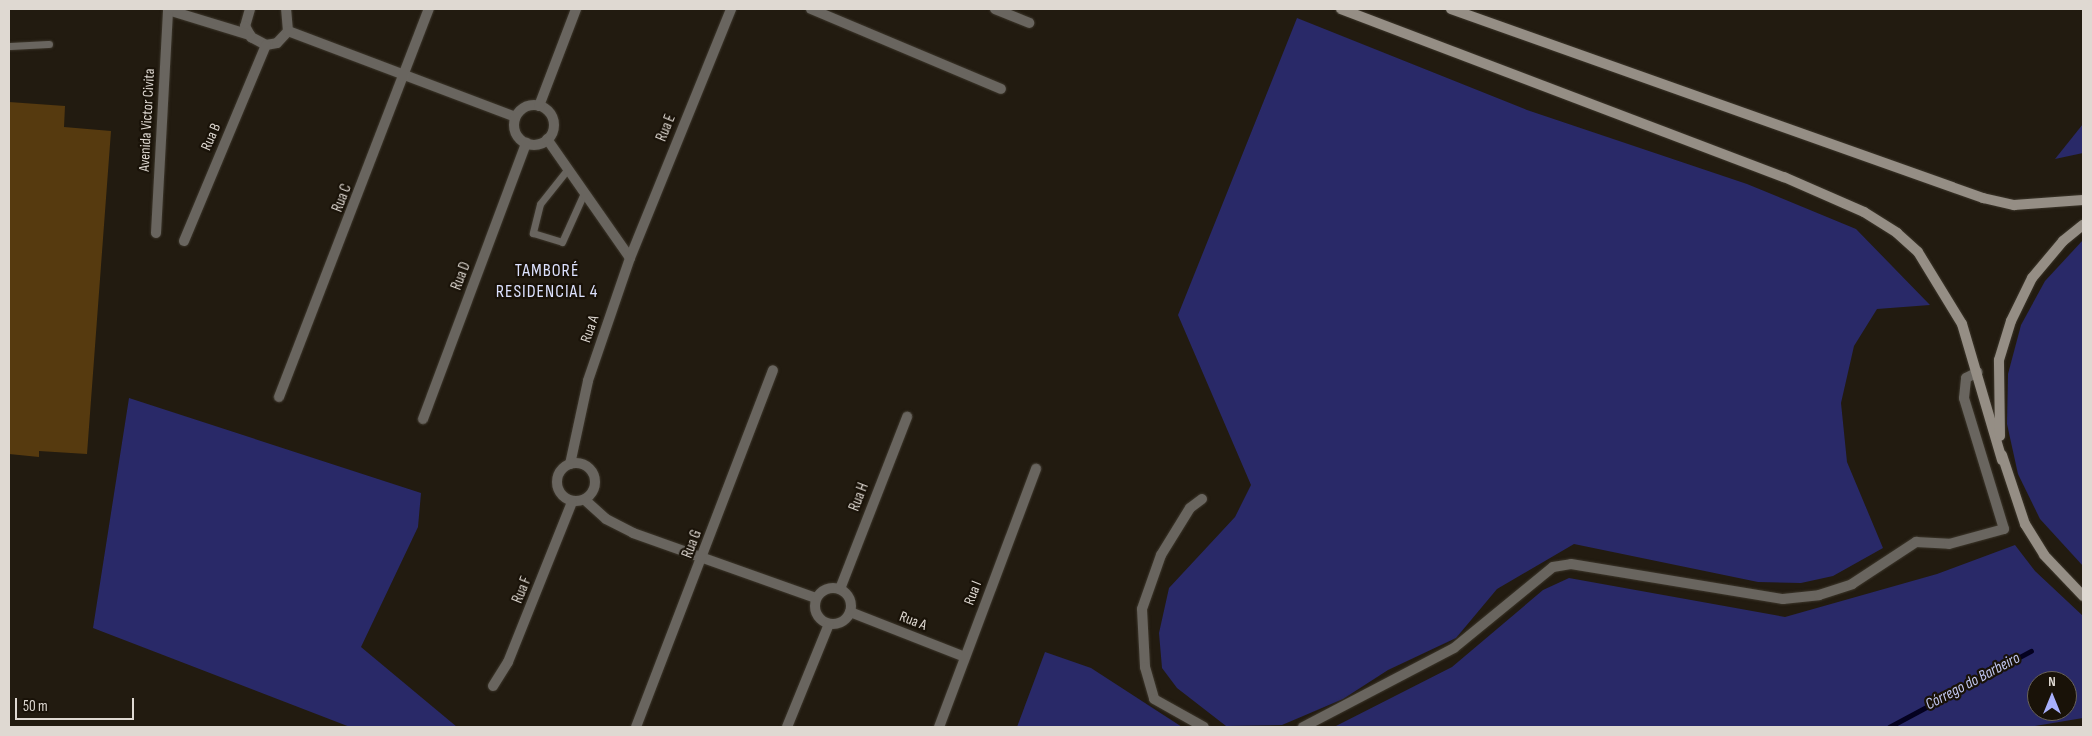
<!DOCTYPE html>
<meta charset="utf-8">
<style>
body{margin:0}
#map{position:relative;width:2092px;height:736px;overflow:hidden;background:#221b10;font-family:"Sofia Sans Condensed",sans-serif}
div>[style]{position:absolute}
.green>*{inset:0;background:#292968}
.stream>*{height:5px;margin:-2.5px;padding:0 2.5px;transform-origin:2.5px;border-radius:2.5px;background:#04011f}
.building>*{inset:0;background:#563a0f}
.roads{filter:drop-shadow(0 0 1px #3c362b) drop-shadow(0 0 1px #3c362b)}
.service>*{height:7px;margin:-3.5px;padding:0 3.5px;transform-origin:3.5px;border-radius:3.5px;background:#69655f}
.minor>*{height:10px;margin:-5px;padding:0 5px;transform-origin:5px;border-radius:5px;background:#69655f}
.minor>.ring{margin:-5px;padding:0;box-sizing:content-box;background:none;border:10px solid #69655f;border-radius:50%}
.secondary>*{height:10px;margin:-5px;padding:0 5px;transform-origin:5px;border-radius:5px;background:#958e85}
span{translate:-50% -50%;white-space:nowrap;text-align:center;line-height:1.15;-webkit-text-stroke:4.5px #191208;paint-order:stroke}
.street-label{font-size:15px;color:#dfd9d2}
.water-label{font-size:16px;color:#c0c6ef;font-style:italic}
.quarter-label{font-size:18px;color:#dde2ff;letter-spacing:1px}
.frame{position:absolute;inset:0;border:10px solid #dfd9d2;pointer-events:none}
.north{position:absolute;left:2027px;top:671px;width:50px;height:50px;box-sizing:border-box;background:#191208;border:1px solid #686259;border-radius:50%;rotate:0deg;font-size:14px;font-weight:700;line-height:20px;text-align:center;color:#dfd9d2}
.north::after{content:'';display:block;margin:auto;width:18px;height:22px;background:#a8b0fc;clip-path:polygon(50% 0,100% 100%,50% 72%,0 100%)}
.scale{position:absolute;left:15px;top:698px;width:119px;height:22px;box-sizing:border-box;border:2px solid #dfd9d2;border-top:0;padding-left:6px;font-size:15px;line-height:18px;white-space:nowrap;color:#dfd9d2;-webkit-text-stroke:4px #191208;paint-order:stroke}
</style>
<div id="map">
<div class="green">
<i style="clip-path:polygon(1297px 18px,1527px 110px,1747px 184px,1856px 229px,1930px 305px,1877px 309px,1854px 346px,1841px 403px,1847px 462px,1883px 548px,1833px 576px,1801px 583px,1758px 582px,1574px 544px,1497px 589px,1456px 638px,1388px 670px,1343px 699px,1282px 725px,1226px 726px,1177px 688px,1162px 668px,1159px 633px,1169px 588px,1235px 517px,1251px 485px,1178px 315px)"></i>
<i style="clip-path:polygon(2083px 124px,2083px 153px,2055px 159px)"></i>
<i style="clip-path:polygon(2083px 240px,2083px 566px,2040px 519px,2018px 474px,2007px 424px,2008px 374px,2021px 325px,2045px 281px)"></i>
<i style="clip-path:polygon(129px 398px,421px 493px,418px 527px,361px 647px,457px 727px,350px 727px,93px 628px)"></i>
<i style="clip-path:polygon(evenodd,2015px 545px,2035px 571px,2083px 616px,2083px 718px,2029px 727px,1334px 727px,1452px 667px,1543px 590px,1569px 578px,1785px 617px,1937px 574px,2015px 545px,2037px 681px,2067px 681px,2067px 711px,2037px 711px,2037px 681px)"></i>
<i style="clip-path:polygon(1045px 652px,1091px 668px,1182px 727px,1017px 727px)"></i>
</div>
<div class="stream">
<i style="left:1889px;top:727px;width:161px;rotate:-28.2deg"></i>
</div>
<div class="building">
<i style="clip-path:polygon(9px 102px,65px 106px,64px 127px,111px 131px,87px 454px,39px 451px,39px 457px,9px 454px)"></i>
</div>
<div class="roads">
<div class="service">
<i style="left:9px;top:46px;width:40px;rotate:-2.9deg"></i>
<i style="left:567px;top:170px;width:43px;rotate:128.5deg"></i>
<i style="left:540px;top:204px;width:30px;rotate:104deg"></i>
<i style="left:533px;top:233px;width:30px;rotate:17deg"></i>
<i style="left:562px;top:242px;width:54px;rotate:-65.8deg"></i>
</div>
<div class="minor">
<i style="left:250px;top:9px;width:18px;rotate:106deg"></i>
<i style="left:245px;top:26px;width:13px;rotate:61deg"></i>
<i style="left:251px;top:37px;width:17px;rotate:28deg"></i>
<i style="left:266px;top:45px;width:11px;rotate:-10deg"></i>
<i style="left:277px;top:43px;width:16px;rotate:-47deg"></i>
<i style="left:288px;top:31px;width:22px;rotate:-95deg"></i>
<i style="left:811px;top:9px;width:206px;rotate:22.8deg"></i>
<i style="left:995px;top:9px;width:37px;rotate:22deg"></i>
<i style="left:168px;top:10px;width:86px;rotate:17deg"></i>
<i style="left:288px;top:31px;width:243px;rotate:20.7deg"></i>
<i class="ring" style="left:514px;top:105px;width:30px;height:30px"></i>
<i style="left:539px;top:106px;width:104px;rotate:-69.1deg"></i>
<i style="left:547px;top:139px;width:145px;rotate:55.1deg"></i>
<i style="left:630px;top:258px;width:130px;rotate:108.9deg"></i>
<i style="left:588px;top:381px;width:85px;rotate:102.2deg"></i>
<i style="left:156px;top:233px;width:224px;rotate:-86.9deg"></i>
<i style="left:184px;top:241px;width:212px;rotate:-67.3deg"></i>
<i style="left:630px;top:258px;width:269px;rotate:-67.9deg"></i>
<i style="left:279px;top:397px;width:416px;rotate:-68.9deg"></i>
<i style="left:423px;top:419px;width:295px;rotate:-69.5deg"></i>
<i class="ring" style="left:557px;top:463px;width:28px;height:28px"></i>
<i style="left:1202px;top:499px;width:15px;rotate:143deg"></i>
<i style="left:1190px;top:508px;width:55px;rotate:121.7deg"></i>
<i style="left:1161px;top:555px;width:57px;rotate:109.4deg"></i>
<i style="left:1142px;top:609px;width:58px;rotate:87deg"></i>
<i style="left:1145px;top:667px;width:33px;rotate:74deg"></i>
<i style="left:1154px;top:699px;width:57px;rotate:29.2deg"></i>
<i style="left:585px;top:500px;width:28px;rotate:42deg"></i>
<i style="left:606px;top:519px;width:30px;rotate:27deg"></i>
<i style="left:633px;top:533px;width:194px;rotate:19.6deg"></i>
<i class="ring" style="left:815px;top:588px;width:26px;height:26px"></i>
<i style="left:840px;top:589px;width:185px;rotate:-68.7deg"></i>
<i style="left:850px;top:612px;width:123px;rotate:21.4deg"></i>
<i style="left:493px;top:686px;width:28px;rotate:-58deg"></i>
<i style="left:508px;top:662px;width:172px;rotate:-68.2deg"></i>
<i style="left:636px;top:727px;width:382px;rotate:-69deg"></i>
<i style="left:787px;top:727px;width:111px;rotate:-67.8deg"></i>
<i style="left:939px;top:727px;width:276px;rotate:-69.4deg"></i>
<i style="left:1303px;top:727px;width:170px;rotate:-27.6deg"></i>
<i style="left:1454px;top:648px;width:128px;rotate:-39.3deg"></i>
<i style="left:1553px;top:567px;width:18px;rotate:-9deg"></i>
<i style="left:1571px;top:564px;width:215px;rotate:9.4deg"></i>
<i style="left:1783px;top:599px;width:36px;rotate:-6deg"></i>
<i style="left:1819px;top:595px;width:35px;rotate:-18deg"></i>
<i style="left:1852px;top:584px;width:77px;rotate:-33.3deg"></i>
<i style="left:1916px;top:542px;width:33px;rotate:3deg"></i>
<i style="left:1949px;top:544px;width:57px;rotate:-15.3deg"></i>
<i style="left:2004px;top:529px;width:137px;rotate:-107deg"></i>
<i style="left:1964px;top:398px;width:20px;rotate:-84deg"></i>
<i style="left:1966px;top:378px;width:13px;rotate:-27deg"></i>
</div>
<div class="secondary">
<i style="left:1341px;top:9px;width:474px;rotate:20.8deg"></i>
<i style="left:1784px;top:177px;width:87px;rotate:23.6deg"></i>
<i style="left:1864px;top:212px;width:39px;rotate:32deg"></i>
<i style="left:1897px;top:233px;width:28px;rotate:42deg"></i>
<i style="left:1918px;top:252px;width:84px;rotate:58.6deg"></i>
<i style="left:1962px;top:324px;width:142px;rotate:73.6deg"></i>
<i style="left:1451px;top:9px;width:565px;rotate:19.56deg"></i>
<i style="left:1983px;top:198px;width:32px;rotate:13deg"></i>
<i style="left:2014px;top:205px;width:69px;rotate:-4.1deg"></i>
<i style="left:2000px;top:436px;width:76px;rotate:-90.8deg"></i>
<i style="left:1999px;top:360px;width:41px;rotate:-72.9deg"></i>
<i style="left:2011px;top:321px;width:48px;rotate:-64deg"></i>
<i style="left:2032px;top:278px;width:48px;rotate:-50deg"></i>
<i style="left:2063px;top:241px;width:26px;rotate:-39deg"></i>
<i style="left:2002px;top:455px;width:73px;rotate:71.6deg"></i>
<i style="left:2025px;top:524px;width:36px;rotate:58deg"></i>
<i style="left:2044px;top:555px;width:57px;rotate:46.4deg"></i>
</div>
</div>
<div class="street-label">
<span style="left:147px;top:120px;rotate:-87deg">Avenida Victor Civita</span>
<span style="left:666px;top:128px;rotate:-68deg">Rua E</span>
<span style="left:211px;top:137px;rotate:-67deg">Rua B</span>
<span style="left:342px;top:198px;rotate:-69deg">Rua C</span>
<span style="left:461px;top:276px;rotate:-69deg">Rua D</span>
<span style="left:590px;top:329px;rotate:-71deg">Rua A</span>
<span style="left:859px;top:497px;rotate:-69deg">Rua H</span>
<span style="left:692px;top:544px;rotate:-69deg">Rua G</span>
<span style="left:522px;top:590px;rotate:-68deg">Rua F</span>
<span style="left:973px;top:593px;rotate:-69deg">Rua I</span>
<span style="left:913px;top:621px;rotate:21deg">Rua A</span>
</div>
<div class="water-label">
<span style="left:1973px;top:682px;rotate:-28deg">Córrego do Barbeiro</span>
</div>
<div class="quarter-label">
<span style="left:547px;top:282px">TAMBORÉ<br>RESIDENCIAL 4</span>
</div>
<div class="frame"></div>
<div class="north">N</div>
<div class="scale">50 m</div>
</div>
